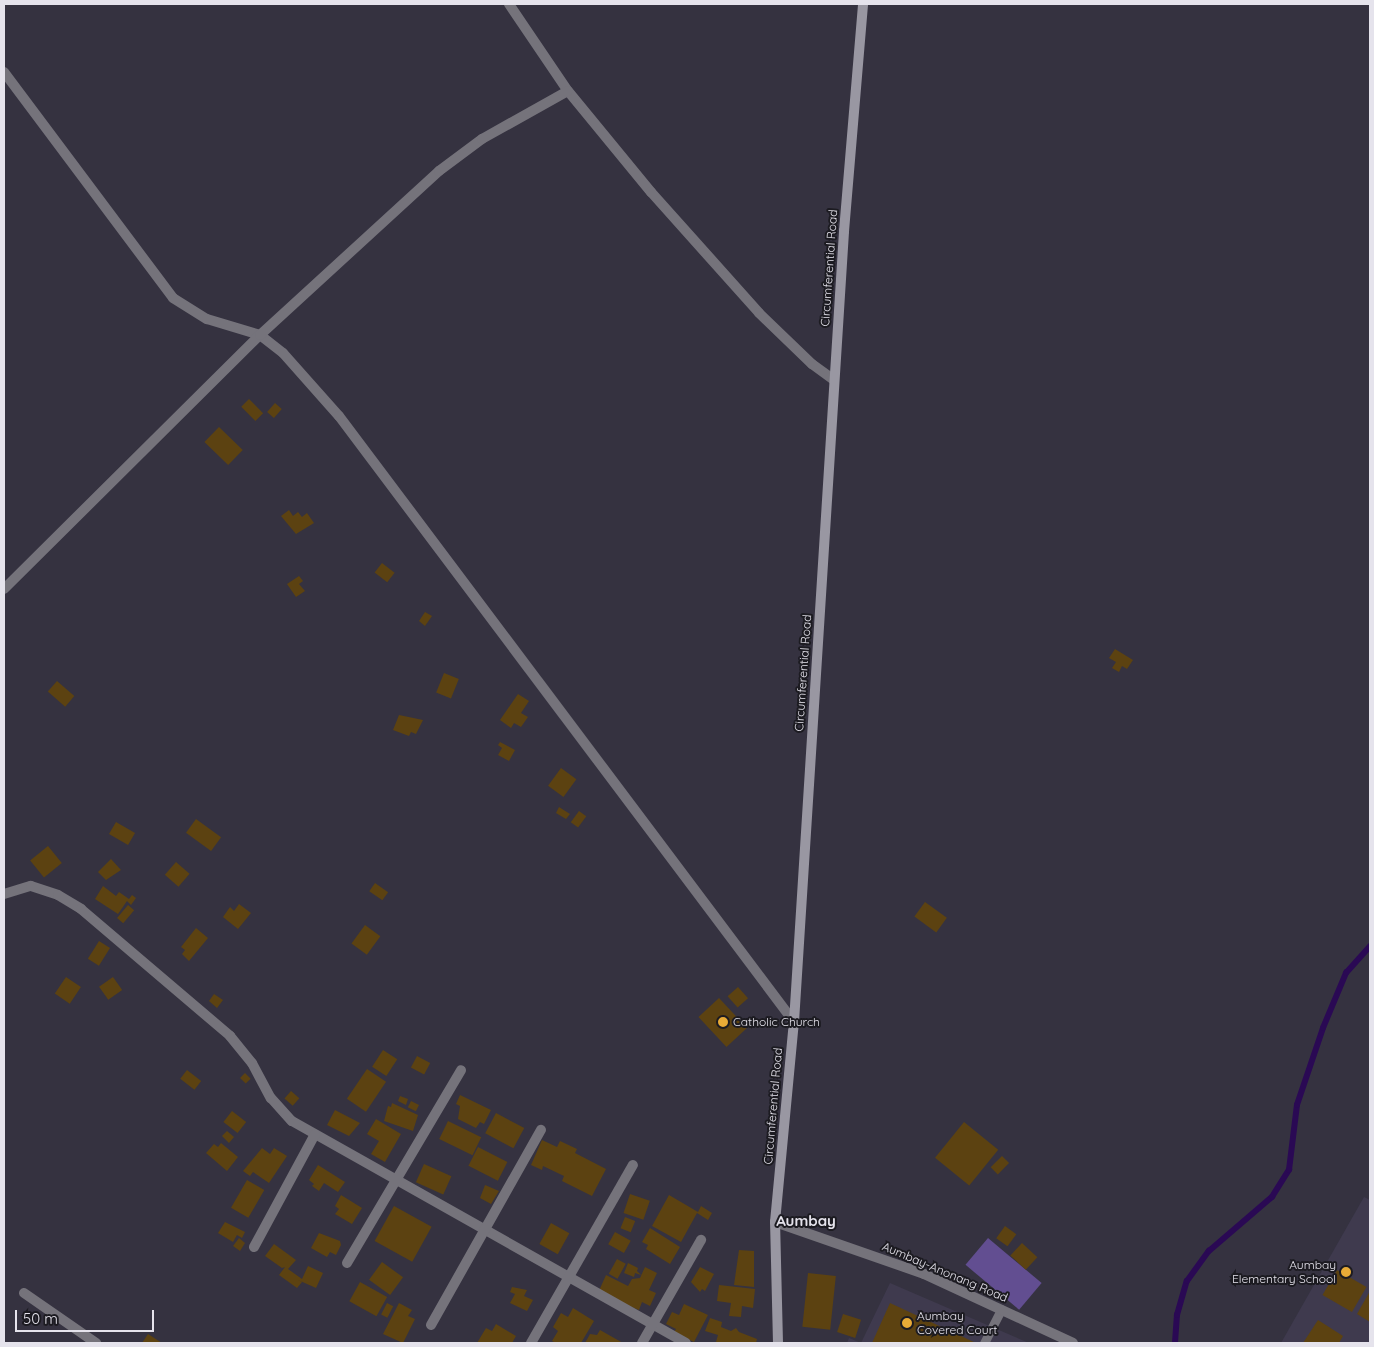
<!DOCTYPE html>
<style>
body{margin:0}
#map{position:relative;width:1374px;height:1347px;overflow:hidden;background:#353240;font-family:Quicksand,sans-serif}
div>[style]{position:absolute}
.built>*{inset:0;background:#3f3a4e}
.green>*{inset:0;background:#624e91;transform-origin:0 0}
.stream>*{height:5.5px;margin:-2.75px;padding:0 2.75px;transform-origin:2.75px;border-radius:2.75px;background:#2a0954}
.building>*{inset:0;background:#5c4211;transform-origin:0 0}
.service>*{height:9px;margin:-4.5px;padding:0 4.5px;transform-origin:4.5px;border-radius:4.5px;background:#75737b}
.minor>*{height:10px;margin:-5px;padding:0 5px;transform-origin:5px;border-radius:5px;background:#75737b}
.tertiary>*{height:10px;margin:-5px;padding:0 5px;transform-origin:5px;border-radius:5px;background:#75737b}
.secondary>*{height:10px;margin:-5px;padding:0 5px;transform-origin:5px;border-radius:5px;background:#9997a2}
.dots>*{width:14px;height:14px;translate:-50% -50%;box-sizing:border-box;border:2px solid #1c1b21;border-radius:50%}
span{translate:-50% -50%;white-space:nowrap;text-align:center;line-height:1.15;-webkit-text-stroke:4px #1c1b21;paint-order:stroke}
.street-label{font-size:12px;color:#e5e3ec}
.poi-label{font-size:12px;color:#e5e3ec}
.left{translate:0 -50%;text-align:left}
.right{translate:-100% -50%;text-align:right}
.quarter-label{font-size:15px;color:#e5e3ec;font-weight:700}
.frame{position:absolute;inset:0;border:5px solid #e5e3ec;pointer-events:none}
.scale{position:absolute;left:15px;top:1310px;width:139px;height:22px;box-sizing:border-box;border:2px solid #e5e3ec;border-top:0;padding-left:6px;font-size:15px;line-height:18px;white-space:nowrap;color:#e5e3ec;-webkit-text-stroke:4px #1c1b21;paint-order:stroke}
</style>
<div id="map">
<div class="built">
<i style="clip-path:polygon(1364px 1197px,1370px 1200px,1370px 1343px,1281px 1343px)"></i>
<i style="clip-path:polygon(890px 1283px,1029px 1343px,847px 1343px,849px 1338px,861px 1343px)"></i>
</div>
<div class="green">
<i style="left:988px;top:1238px;width:70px;height:35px;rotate:40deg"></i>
</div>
<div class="stream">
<i style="left:1175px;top:1343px;width:28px;rotate:-86deg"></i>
<i style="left:1177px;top:1315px;width:35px;rotate:-74deg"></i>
<i style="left:1187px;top:1281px;width:37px;rotate:-54deg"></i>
<i style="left:1209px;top:1251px;width:83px;rotate:-40.6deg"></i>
<i style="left:1272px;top:1197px;width:32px;rotate:-58deg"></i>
<i style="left:1289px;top:1170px;width:65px;rotate:-83deg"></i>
<i style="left:1297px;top:1105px;width:81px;rotate:-71.3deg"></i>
<i style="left:1323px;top:1028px;width:60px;rotate:-67.3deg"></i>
<i style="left:1346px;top:973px;width:36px;rotate:-48deg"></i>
</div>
<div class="building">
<i style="left:249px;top:399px;width:20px;height:11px;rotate:45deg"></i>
<i style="left:275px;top:403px;width:9px;height:12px;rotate:41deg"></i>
<i style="left:219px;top:427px;width:33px;height:21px;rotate:44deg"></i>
<i style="clip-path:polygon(289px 510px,293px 516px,298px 512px,302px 517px,307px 513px,314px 523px,296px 534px,281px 516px)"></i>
<i style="left:382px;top:563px;width:16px;height:12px;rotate:38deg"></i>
<i style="clip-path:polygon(299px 576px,303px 581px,299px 584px,305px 591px,296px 597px,287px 584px)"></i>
<i style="clip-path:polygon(425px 612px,432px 616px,425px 626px,419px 621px)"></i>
<i style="clip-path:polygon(1115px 649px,1133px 660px,1127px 669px,1122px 666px,1119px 672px,1112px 668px,1116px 662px,1109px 658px)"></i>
<i style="left:444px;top:673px;width:16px;height:21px;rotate:22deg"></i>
<i style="left:57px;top:681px;width:23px;height:14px;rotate:41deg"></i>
<i style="clip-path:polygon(518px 694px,529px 701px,521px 713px,528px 717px,521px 727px,514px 723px,511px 728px,500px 720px)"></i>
<i style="clip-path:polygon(399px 715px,423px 720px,416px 734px,411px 732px,409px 736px,393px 730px)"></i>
<i style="clip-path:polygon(500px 742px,515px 750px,509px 761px,498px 755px,502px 748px,498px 745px)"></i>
<i style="left:561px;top:768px;width:19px;height:22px;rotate:36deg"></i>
<i style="clip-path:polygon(559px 807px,570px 814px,566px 819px,556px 813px)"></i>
<i style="left:579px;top:811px;width:9px;height:14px;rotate:36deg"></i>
<i style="left:196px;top:819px;width:31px;height:17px;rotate:36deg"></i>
<i style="left:116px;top:822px;width:22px;height:14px;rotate:30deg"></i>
<i style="left:48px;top:846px;width:22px;height:23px;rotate:51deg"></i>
<i style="clip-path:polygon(111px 859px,121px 870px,106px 880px,98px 872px)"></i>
<i style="left:176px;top:862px;width:18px;height:17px;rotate:41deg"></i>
<i style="left:375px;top:883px;width:16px;height:10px;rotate:35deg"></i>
<i style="clip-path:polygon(103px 886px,116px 896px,119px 892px,129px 899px,132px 895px,136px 898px,131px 905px,127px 901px,118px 914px,95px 899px)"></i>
<i style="left:925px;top:902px;width:27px;height:18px;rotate:36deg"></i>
<i style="clip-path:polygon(239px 904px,251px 913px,238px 929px,223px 917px,230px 907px,234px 911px)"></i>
<i style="left:128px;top:905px;width:8px;height:17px;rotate:40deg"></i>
<i style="left:365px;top:925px;width:19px;height:23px;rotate:36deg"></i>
<i style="clip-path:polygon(196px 928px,208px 938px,189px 961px,182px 954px,185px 950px,181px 947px)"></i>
<i style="left:99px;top:941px;width:13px;height:21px;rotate:32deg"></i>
<i style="left:66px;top:977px;width:18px;height:20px;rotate:34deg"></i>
<i style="left:113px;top:977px;width:16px;height:17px;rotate:55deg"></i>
<i style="left:738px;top:987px;width:15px;height:14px;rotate:48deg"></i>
<i style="clip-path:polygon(214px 994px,223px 1000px,217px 1008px,209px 1001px)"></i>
<i style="left:719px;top:998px;width:41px;height:28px;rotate:47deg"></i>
<i style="left:383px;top:1050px;width:17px;height:20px;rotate:33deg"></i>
<i style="left:417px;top:1056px;width:15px;height:13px;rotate:28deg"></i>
<i style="left:367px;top:1069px;width:23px;height:36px;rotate:34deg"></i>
<i style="left:187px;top:1070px;width:18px;height:11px;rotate:38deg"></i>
<i style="left:245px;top:1073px;width:8px;height:7px;rotate:45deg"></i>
<i style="left:291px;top:1091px;width:11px;height:10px;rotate:41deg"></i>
<i style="clip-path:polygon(460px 1095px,491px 1110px,484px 1124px,480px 1122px,476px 1128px,458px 1119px,460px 1106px,456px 1104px)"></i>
<i style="clip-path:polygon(400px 1096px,408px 1099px,406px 1105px,398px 1101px)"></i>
<i style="left:411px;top:1101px;width:9px;height:7px;rotate:27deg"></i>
<i style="clip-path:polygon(392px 1103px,418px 1115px,413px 1131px,384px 1121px,388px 1106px,391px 1107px)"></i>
<i style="clip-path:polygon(335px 1110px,360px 1123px,349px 1136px,327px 1125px)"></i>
<i style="left:232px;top:1111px;width:18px;height:14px;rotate:38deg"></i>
<i style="left:496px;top:1113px;width:32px;height:23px;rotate:28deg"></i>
<i style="clip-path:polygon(376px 1119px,401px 1134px,385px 1162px,371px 1154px,379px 1141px,367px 1134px)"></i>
<i style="left:448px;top:1121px;width:37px;height:20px;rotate:26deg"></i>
<i style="left:964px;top:1122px;width:44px;height:46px;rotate:39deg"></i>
<i style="clip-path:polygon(227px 1131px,234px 1137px,229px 1143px,222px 1136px)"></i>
<i style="clip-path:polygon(542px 1140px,557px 1147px,560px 1141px,577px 1149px,575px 1153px,606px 1169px,592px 1196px,562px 1181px,564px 1176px,543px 1166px,542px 1170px,531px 1165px)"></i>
<i style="clip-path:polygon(221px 1143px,238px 1157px,227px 1171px,206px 1153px,214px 1144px,218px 1147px)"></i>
<i style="left:478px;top:1147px;width:33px;height:21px;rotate:27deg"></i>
<i style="clip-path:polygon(262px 1148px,270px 1154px,274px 1148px,287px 1156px,269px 1183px,253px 1172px,250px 1176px,243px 1171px)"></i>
<i style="left:1002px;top:1156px;width:10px;height:16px;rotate:45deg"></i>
<i style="left:424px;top:1164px;width:30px;height:20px;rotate:24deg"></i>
<i style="clip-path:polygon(318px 1165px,345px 1182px,338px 1192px,324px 1183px,319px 1191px,312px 1186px,314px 1184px,309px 1180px)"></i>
<i style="left:247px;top:1180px;width:20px;height:32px;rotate:30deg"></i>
<i style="clip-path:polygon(485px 1185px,499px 1191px,491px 1204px,480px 1198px)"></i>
<i style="left:630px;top:1194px;width:21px;height:20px;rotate:19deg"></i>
<i style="clip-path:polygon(341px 1195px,362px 1208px,352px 1224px,335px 1214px,339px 1209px,335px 1206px)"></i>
<i style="clip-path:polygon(669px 1195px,698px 1212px,701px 1206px,712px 1213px,708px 1220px,697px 1213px,681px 1242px,652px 1226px)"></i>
<i style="left:394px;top:1206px;width:43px;height:40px;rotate:29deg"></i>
<i style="left:625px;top:1217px;width:11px;height:12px;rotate:22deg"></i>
<i style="clip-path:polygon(225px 1222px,245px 1232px,242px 1238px,237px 1235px,233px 1242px,218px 1233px)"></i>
<i style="left:551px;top:1223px;width:21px;height:24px;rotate:29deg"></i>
<i style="left:1005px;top:1226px;width:14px;height:15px;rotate:36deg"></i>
<i style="clip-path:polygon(650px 1228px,680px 1247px,670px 1264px,646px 1249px,648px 1245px,642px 1242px)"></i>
<i style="left:615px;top:1232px;width:18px;height:14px;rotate:29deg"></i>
<i style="clip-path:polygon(319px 1233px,340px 1241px,341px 1245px,336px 1255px,330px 1252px,327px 1257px,311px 1248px)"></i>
<i style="clip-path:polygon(239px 1238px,245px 1243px,240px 1251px,233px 1246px)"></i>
<i style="left:1022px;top:1243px;width:21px;height:17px;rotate:43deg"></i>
<i style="clip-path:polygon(274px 1244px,296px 1260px,288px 1269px,302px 1279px,308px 1266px,323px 1273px,316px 1288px,298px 1280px,302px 1282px,297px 1288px,279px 1275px,285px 1267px,282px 1268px,265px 1256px)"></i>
<i style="clip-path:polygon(739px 1250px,754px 1251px,754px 1287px,734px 1285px)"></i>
<i style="left:617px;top:1259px;width:10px;height:17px;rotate:29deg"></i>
<i style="left:382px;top:1262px;width:26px;height:22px;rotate:36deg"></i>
<i style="clip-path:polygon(628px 1263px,638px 1268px,637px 1271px,641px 1275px,635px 1273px,634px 1277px,624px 1273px)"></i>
<i style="clip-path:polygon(645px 1267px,657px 1273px,649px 1290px,656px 1293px,650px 1306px,642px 1302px,639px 1310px,598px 1293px,606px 1275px,628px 1286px,632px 1279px,640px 1278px)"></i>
<i style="clip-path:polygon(700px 1267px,714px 1274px,705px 1291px,702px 1289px,700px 1292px,691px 1282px)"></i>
<i style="left:1337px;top:1270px;width:34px;height:29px;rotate:30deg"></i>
<i style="left:808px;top:1273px;width:28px;height:54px;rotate:6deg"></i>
<i style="left:360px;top:1282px;width:31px;height:22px;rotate:29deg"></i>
<i style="clip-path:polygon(719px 1285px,755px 1289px,753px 1308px,742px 1306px,741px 1317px,729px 1316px,731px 1303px,717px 1301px)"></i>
<i style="clip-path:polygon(512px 1287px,527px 1290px,524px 1296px,533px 1300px,527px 1311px,510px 1303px,515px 1294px,510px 1292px)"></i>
<i style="clip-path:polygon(1370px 1291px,1370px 1322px,1357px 1314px)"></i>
<i style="left:387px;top:1303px;width:7px;height:13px;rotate:27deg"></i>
<i style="clip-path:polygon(399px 1303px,412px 1310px,408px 1316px,415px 1319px,403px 1343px,383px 1334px)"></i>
<i style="clip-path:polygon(890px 1303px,976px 1343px,872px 1343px)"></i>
<i style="clip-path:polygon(684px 1304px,708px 1315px,694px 1342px,674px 1332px,676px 1329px,666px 1324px,672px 1312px,679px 1315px)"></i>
<i style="clip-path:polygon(573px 1308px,594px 1321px,581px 1343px,556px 1343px,552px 1341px,558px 1331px,553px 1327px,561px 1313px,568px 1317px)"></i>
<i style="left:843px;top:1314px;width:19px;height:19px;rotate:18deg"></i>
<i style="clip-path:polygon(710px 1318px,722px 1322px,721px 1327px,731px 1331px,736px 1328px,739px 1332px,757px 1339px,756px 1343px,716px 1342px,718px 1335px,705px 1331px)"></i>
<i style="clip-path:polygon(1318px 1320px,1343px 1336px,1339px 1343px,1303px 1343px)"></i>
<i style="clip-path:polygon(496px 1324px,516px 1336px,512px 1343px,477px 1343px,486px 1328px,492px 1331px)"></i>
<i style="clip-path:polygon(600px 1330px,623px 1343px,585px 1343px,590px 1334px,597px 1335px)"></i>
<i style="clip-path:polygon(148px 1334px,162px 1343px,142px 1343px)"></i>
</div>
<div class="service">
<i style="left:984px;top:1343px;width:38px;rotate:-63deg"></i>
</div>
<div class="minor">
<i style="left:509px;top:4px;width:105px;rotate:55.9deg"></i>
<i style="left:568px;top:91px;width:131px;rotate:50.6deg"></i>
<i style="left:651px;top:192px;width:162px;rotate:48.2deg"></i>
<i style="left:759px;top:313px;width:74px;rotate:43.9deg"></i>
<i style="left:812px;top:364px;width:27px;rotate:36deg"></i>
<i style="left:4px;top:72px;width:282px;rotate:53.2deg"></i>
<i style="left:173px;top:298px;width:40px;rotate:32deg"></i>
<i style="left:207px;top:319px;width:55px;rotate:16.8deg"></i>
<i style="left:260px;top:335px;width:29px;rotate:38deg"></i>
<i style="left:283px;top:353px;width:84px;rotate:48.4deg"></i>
<i style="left:339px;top:416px;width:758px;rotate:53.1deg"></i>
<i style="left:4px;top:589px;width:361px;rotate:-44.8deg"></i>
<i style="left:260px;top:335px;width:243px;rotate:-42.5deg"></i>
<i style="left:439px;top:171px;width:54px;rotate:-36.7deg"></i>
<i style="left:482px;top:139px;width:98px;rotate:-29.2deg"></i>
<i style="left:4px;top:894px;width:28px;rotate:-17deg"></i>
<i style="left:31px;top:886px;width:28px;rotate:18deg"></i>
<i style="left:58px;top:895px;width:27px;rotate:31deg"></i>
<i style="left:81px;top:909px;width:196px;rotate:40.4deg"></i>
<i style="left:230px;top:1036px;width:35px;rotate:51deg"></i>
<i style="left:252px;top:1063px;width:40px;rotate:62deg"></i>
<i style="left:271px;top:1098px;width:31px;rotate:48deg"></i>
<i style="left:292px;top:1121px;width:452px;rotate:29.4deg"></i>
<i style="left:254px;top:1247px;width:128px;rotate:-61.6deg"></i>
<i style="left:347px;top:1263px;width:224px;rotate:-59.4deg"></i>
<i style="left:24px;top:1293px;width:88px;rotate:34.8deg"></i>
<i style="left:431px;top:1325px;width:224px;rotate:-60.6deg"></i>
<i style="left:531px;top:1343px;width:205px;rotate:-60.2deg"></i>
<i style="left:642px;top:1343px;width:119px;rotate:-60.2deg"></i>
</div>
<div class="tertiary">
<i style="left:775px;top:1222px;width:158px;rotate:19.2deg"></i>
<i style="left:924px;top:1274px;width:164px;rotate:24.8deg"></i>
</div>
<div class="secondary">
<i style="left:778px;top:1343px;width:121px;rotate:-91.4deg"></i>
<i style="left:775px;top:1222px;width:201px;rotate:-84.6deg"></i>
<i style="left:794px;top:1022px;width:793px;rotate:-86.38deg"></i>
<i style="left:844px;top:231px;width:228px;rotate:-85.2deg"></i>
</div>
<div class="dots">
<i style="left:723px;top:1022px;background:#e8ab37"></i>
<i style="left:1346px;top:1272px;background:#e8ab37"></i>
<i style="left:907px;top:1323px;background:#e8ab37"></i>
</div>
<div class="street-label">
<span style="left:829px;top:268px;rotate:-86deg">Circumferential Road</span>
<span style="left:803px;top:673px;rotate:-86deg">Circumferential Road</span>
<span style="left:773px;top:1106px;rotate:-85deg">Circumferential Road</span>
<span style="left:945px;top:1272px;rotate:23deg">Aumbay-Anonang Road</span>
</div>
<div class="poi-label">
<span class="left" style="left:733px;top:1022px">Catholic Church</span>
<span class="right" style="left:1336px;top:1272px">Aumbay<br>Elementary School</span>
<span class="left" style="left:917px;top:1323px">Aumbay<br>Covered Court</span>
</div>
<div class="quarter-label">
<span style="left:806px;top:1221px">Aumbay</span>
</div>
<div class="frame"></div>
<div class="scale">50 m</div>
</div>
